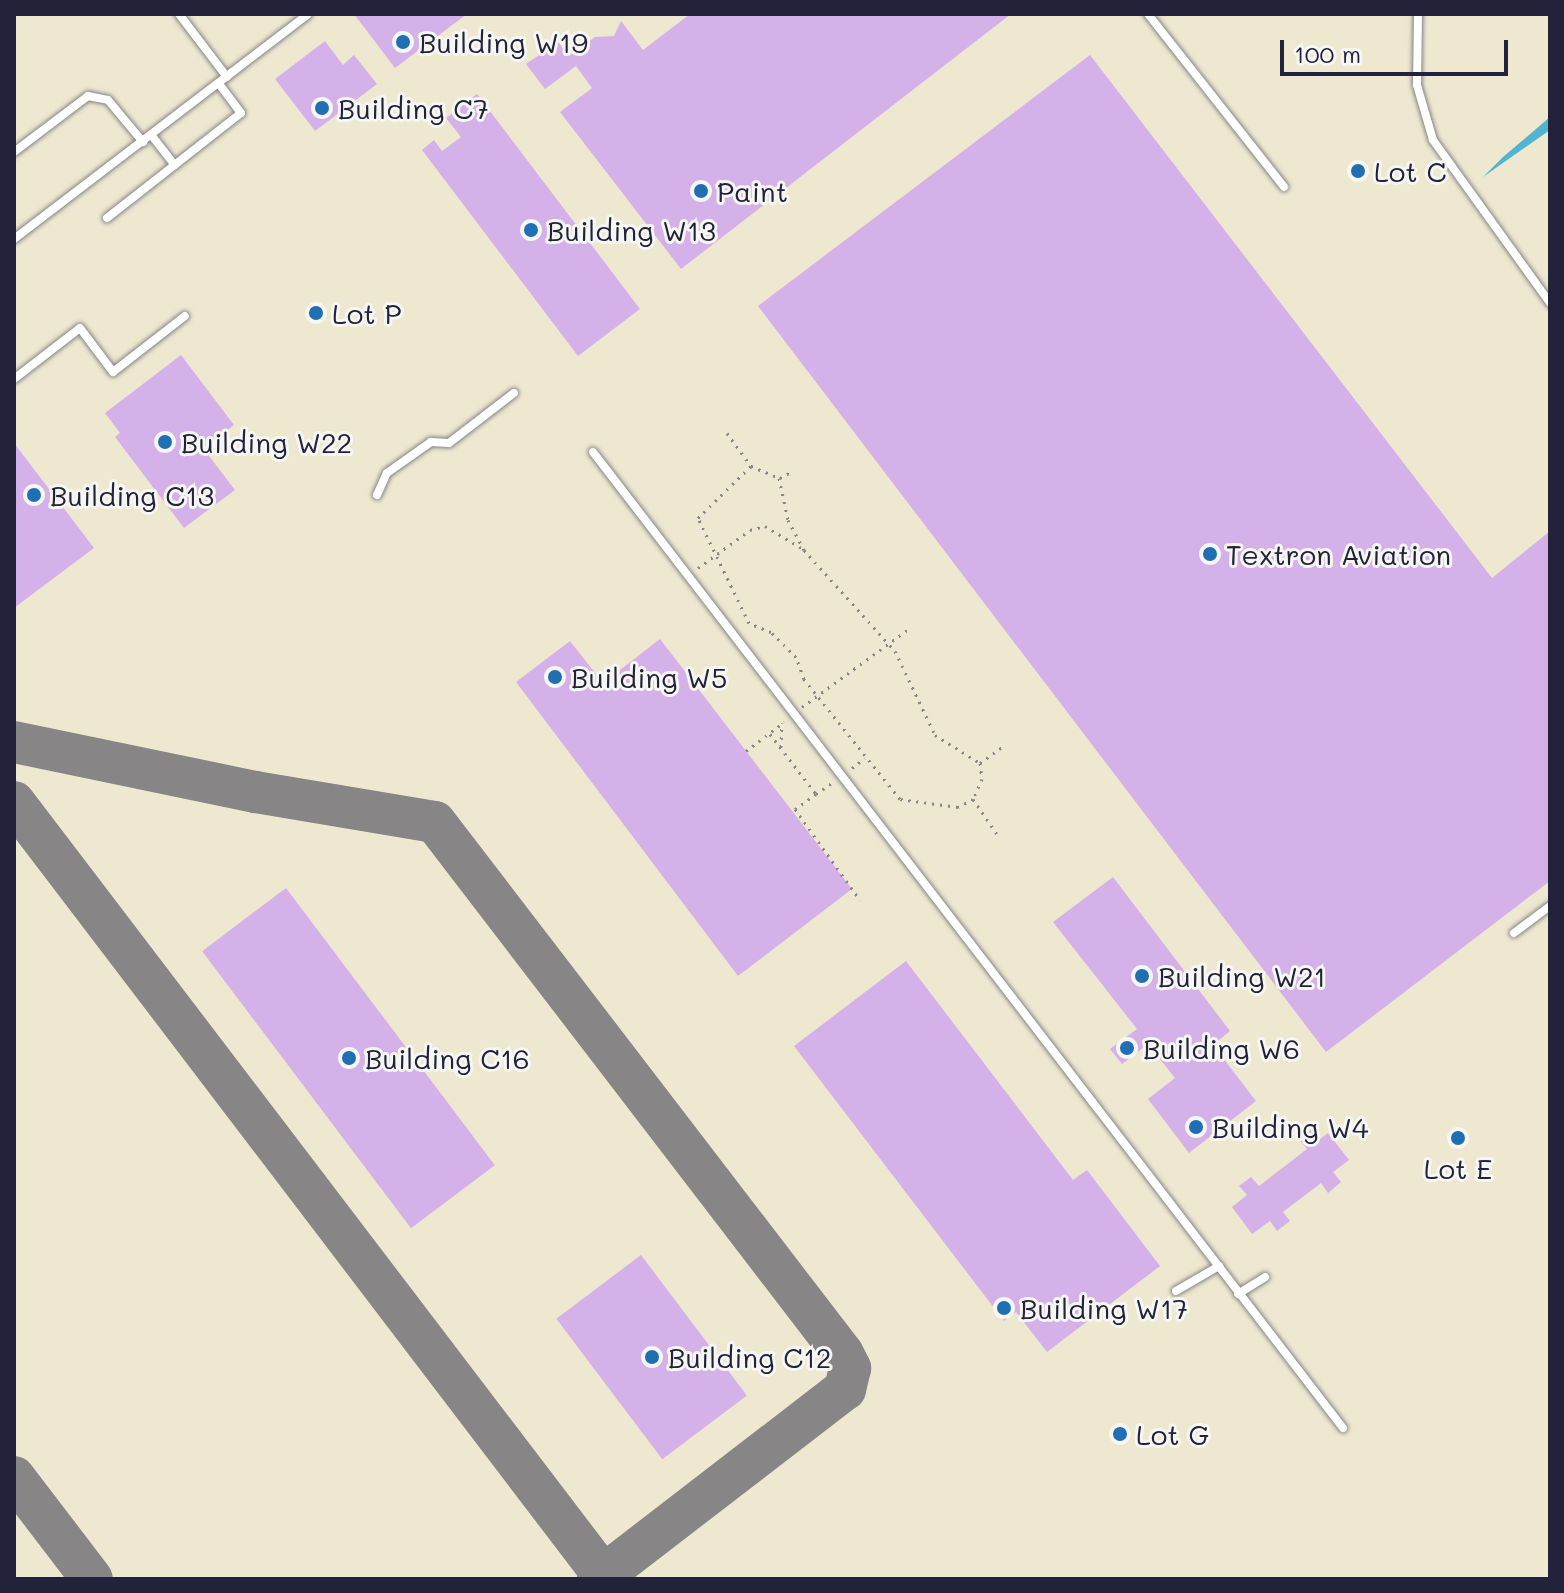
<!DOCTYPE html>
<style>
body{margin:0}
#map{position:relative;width:1564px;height:1593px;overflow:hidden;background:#eee8d1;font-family:Mali,sans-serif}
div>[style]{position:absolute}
.water>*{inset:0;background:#53b4d2}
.taxiway>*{height:42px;margin:-21px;padding:0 21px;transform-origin:21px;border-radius:21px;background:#888586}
.building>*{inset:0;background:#d4b1e8;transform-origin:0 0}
.path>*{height:3px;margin-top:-1.5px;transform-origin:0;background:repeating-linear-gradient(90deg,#888586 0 2px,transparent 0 8px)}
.roads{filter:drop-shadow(0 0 2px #888586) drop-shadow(0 0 2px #888586)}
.service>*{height:8px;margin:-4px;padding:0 4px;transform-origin:4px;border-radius:4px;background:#fff}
.dots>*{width:22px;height:22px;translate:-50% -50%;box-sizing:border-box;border:4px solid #f6f6f2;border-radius:50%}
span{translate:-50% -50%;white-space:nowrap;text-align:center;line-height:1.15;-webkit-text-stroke:6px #f6f6f2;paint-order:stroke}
.poi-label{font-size:28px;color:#22223b}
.left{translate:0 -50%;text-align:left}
.frame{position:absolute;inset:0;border:16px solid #22223b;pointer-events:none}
.scale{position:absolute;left:1280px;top:40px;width:228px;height:36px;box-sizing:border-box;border:4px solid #22223b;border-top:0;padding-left:10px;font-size:24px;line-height:28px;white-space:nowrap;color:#22223b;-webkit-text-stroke:6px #f6f6f2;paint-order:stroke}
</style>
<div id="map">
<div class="water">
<i style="clip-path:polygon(1550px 117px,1550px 130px,1483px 177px,1503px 157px)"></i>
</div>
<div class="taxiway">
<i style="left:14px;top:742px;width:246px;rotate:11.7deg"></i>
<i style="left:255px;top:792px;width:182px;rotate:9.5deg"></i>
<i style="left:435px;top:822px;width:670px;rotate:52.51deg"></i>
<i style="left:843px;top:1354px;width:16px;rotate:63deg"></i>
<i style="left:850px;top:1368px;width:22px;rotate:103deg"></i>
<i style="left:845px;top:1389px;width:312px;rotate:142.4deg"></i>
<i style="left:14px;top:802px;width:972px;rotate:52.69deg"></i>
<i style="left:14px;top:1477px;width:128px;rotate:52.6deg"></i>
</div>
<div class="building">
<i style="clip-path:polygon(354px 14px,467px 14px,395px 68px)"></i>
<i style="clip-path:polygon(690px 14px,1011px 14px,681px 269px,560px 112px,592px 88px,576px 66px,545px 89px,526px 64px,558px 42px,569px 56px,595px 37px,614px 36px,621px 21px,643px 50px)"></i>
<i style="clip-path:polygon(325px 41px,343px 65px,354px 55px,377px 84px,315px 131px,275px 79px)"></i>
<i style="clip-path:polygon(1090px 55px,1492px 578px,1550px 531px,1550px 881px,1326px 1052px,758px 306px)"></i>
<i style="clip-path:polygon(477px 94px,640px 309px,578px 356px,422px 150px,434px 140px,442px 151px,461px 137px,446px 118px)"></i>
<i style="clip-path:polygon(181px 355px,234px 425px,203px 448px,235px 490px,184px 528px,115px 437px,120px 433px,105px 413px)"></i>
<i style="clip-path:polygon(14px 443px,94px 548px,14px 608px)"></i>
<i style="clip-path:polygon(660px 639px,852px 889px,738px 976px,516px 682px,570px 641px,603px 683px)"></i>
<i style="clip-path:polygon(1113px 877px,1230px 1031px,1213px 1045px,1256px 1101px,1189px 1153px,1148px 1099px,1175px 1078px,1148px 1044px,1122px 1064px,1110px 1049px,1137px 1029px,1053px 922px)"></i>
<i style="left:286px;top:888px;width:347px;height:105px;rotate:53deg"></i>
<i style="clip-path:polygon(906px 961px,1073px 1180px,1087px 1170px,1160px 1266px,1047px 1352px,1016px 1312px,1004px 1321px,794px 1046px)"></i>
<i style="clip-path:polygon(1312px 1129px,1320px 1139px,1328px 1133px,1349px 1160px,1333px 1172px,1341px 1182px,1328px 1193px,1321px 1183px,1283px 1212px,1290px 1221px,1277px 1231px,1270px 1221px,1252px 1234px,1232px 1207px,1247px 1195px,1239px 1186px,1251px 1177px,1259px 1186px,1307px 1149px,1299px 1139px)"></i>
<i style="left:641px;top:1255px;width:176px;height:106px;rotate:53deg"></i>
</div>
<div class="path">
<i style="left:727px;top:433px;width:41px;rotate:54deg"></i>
<i style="left:751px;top:466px;width:30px;rotate:23deg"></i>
<i style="left:779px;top:478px;width:43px;rotate:77.9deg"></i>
<i style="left:788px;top:520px;width:34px;rotate:62deg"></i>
<i style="left:804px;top:550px;width:136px;rotate:48deg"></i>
<i style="left:895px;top:651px;width:93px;rotate:64.5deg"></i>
<i style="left:935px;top:735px;width:53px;rotate:31.9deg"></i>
<i style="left:980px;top:763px;width:16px;rotate:83deg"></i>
<i style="left:982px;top:779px;width:22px;rotate:114deg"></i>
<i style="left:973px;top:799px;width:17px;rotate:152deg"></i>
<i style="left:958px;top:807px;width:59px;rotate:-172.1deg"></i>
<i style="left:900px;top:799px;width:154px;rotate:-128.7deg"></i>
<i style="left:804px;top:679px;width:23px;rotate:-110deg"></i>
<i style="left:796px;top:657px;width:35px;rotate:-135deg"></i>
<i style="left:771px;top:632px;width:24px;rotate:-158deg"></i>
<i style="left:749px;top:623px;width:117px;rotate:-115.9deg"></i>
<i style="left:698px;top:518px;width:74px;rotate:-44.5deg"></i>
<i style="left:780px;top:478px;width:13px;rotate:-29deg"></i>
<i style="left:698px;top:568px;width:64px;rotate:-36.2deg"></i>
<i style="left:750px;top:530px;width:16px;rotate:-15deg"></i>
<i style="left:765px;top:526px;width:44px;rotate:31.2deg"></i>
<i style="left:802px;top:707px;width:134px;rotate:-36.2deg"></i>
<i style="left:770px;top:734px;width:76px;rotate:52.5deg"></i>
<i style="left:816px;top:794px;width:21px;rotate:-35deg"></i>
<i style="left:781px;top:747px;width:24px;rotate:-88deg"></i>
<i style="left:746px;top:751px;width:48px;rotate:-37.3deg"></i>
<i style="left:980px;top:763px;width:27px;rotate:-36deg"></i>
<i style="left:852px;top:768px;width:16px;rotate:-38deg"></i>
<i style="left:816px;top:794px;width:26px;rotate:144deg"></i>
<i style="left:795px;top:809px;width:112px;rotate:54.5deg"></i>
<i style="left:973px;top:799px;width:42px;rotate:55.6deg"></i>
</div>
<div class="roads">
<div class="service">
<i style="left:179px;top:14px;width:79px;rotate:52.7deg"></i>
<i style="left:1148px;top:14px;width:220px;rotate:51.8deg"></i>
<i style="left:1418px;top:14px;width:71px;rotate:90.8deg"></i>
<i style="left:1417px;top:85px;width:57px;rotate:73.8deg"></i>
<i style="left:1433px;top:140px;width:201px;rotate:54.3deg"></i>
<i style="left:152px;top:136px;width:37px;rotate:52deg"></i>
<i style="left:14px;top:152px;width:93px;rotate:-37.1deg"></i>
<i style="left:88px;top:96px;width:20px;rotate:11deg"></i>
<i style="left:108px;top:100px;width:55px;rotate:50.2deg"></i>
<i style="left:107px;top:218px;width:170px;rotate:-38.1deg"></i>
<i style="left:241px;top:113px;width:36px;rotate:-127deg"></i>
<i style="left:14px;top:239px;width:370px;rotate:-37.4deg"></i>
<i style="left:14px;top:379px;width:83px;rotate:-37.7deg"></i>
<i style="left:80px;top:328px;width:55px;rotate:53.1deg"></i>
<i style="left:113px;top:372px;width:91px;rotate:-37.9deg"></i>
<i style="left:593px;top:452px;width:1231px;rotate:52.46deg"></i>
<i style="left:377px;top:495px;width:24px;rotate:-66deg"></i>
<i style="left:387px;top:473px;width:54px;rotate:-35.2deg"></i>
<i style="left:431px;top:442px;width:18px;rotate:3deg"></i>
<i style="left:449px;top:443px;width:82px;rotate:-37.6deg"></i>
<i style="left:1514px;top:933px;width:45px;rotate:-36.9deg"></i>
<i style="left:1176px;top:1291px;width:50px;rotate:-30.2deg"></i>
<i style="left:1238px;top:1294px;width:32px;rotate:-32deg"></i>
</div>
</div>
<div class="dots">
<i style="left:403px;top:42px;background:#1f6fb2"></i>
<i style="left:322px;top:108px;background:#1f6fb2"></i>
<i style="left:1358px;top:171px;background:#1f6fb2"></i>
<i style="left:701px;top:191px;background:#1f6fb2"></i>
<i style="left:531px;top:230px;background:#1f6fb2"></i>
<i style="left:316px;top:313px;background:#1f6fb2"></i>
<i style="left:165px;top:442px;background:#1f6fb2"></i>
<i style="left:34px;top:495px;background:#1f6fb2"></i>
<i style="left:1210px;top:554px;background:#1f6fb2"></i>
<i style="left:555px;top:677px;background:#1f6fb2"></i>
<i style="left:1142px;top:976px;background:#1f6fb2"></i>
<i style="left:1127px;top:1048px;background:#1f6fb2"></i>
<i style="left:349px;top:1058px;background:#1f6fb2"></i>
<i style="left:1196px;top:1127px;background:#1f6fb2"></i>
<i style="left:1458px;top:1138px;background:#1f6fb2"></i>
<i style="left:1004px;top:1308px;background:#1f6fb2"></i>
<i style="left:652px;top:1357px;background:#1f6fb2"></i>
<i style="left:1120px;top:1434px;background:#1f6fb2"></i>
</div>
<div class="poi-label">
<span class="left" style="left:419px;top:42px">Building W19</span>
<span class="left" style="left:338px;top:108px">Building C7</span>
<span class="left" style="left:1374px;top:171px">Lot C</span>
<span class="left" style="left:717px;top:191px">Paint</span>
<span class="left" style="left:547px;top:230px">Building W13</span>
<span class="left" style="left:332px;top:313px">Lot P</span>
<span class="left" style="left:181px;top:442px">Building W22</span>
<span class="left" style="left:50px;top:495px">Building C13</span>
<span class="left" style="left:1226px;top:554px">Textron Aviation</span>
<span class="left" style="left:571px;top:677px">Building W5</span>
<span class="left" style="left:1158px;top:976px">Building W21</span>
<span class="left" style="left:1143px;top:1048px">Building W6</span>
<span class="left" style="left:365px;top:1058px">Building C16</span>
<span class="left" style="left:1212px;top:1127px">Building W4</span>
<span style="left:1458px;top:1168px">Lot E</span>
<span class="left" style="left:1020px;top:1308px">Building W17</span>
<span class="left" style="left:668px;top:1357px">Building C12</span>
<span class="left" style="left:1136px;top:1434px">Lot G</span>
</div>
<div class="frame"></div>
<div class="scale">100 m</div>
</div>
